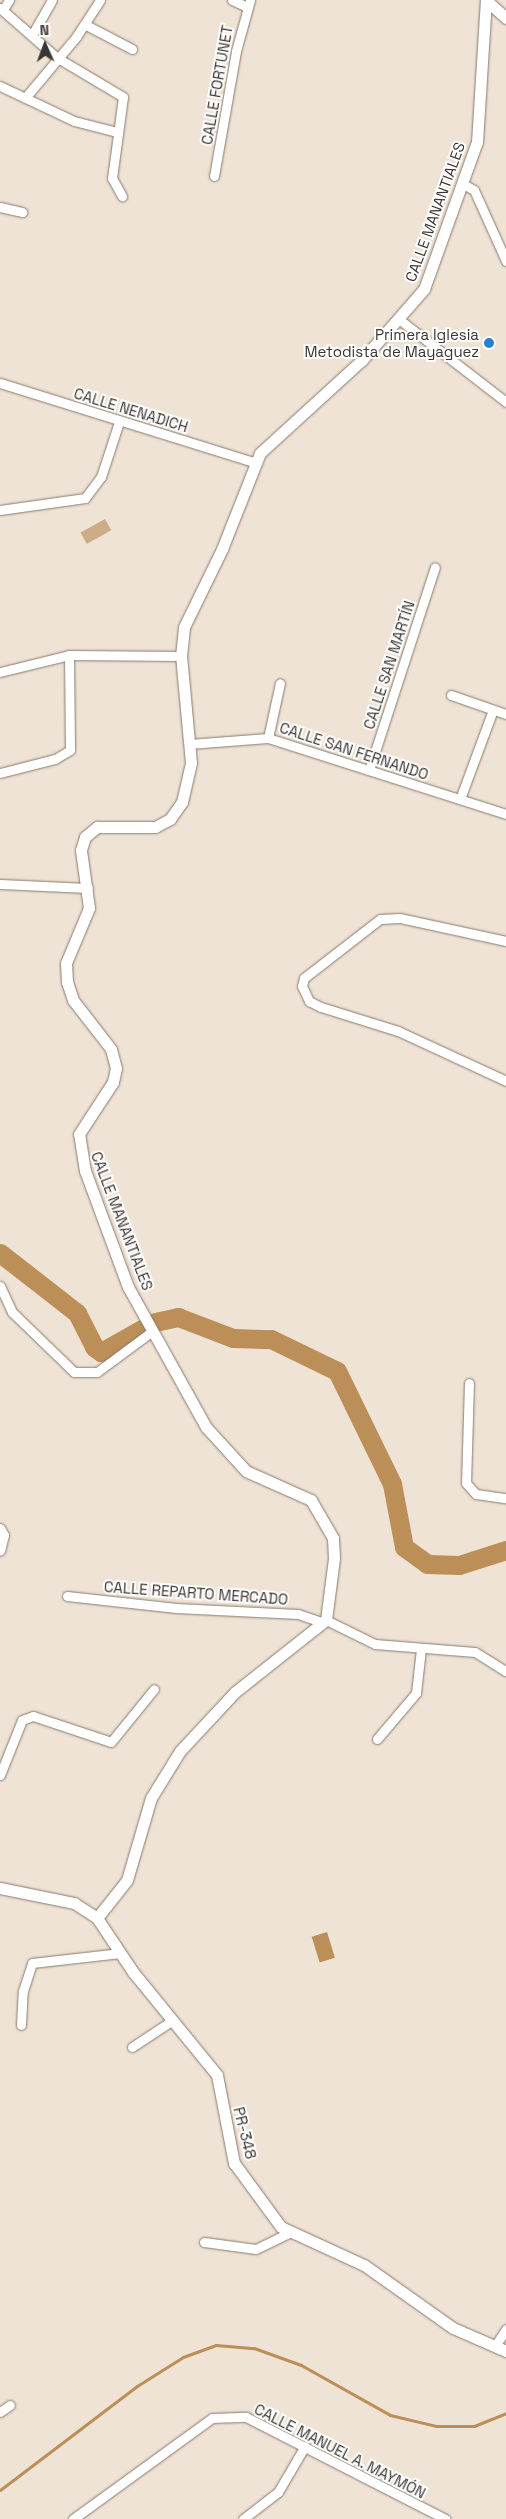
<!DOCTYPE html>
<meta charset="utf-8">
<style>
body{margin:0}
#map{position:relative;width:506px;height:2519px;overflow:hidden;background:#efe3d5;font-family:"Space Grotesk",sans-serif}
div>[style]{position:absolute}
.green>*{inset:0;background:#cdac87;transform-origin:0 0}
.water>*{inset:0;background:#bc8e58;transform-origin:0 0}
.stream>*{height:3px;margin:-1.5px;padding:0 1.5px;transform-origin:1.5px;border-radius:1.5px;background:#bc8e58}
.river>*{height:19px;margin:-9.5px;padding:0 9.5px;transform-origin:9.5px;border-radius:9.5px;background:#bc8e58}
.roads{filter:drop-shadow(0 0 1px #867a6e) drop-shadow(0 0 1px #867a6e)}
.street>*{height:9px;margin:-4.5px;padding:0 4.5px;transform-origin:4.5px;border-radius:4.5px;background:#fff}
.secondary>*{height:11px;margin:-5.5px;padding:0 5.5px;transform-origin:5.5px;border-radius:5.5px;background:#fff}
.dots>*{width:14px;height:14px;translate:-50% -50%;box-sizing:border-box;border:2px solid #fff;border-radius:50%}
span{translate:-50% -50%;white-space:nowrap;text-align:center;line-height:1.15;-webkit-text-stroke:4px #fff;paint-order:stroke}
.street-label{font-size:15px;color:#3b3631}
.poi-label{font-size:15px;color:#3b3631}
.right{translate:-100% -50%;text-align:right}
.north{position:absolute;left:20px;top:20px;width:50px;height:50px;-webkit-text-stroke:4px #fff;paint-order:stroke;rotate:358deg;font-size:14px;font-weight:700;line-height:20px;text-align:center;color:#3b3631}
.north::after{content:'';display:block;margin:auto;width:18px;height:22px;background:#3b3631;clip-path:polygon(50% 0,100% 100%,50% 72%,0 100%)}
</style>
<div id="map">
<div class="green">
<i style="left:105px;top:519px;width:13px;height:28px;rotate:61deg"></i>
</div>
<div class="water">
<i style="left:327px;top:1932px;width:27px;height:16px;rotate:73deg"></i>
</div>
<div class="stream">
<i style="left:0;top:2490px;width:172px;rotate:-37.2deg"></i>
<i style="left:137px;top:2386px;width:54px;rotate:-32.2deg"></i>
<i style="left:183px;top:2357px;width:35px;rotate:-20deg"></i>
<i style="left:216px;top:2345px;width:38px;rotate:5deg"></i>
<i style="left:254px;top:2348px;width:50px;rotate:19.9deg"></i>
<i style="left:301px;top:2365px;width:102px;rotate:29.3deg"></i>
<i style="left:390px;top:2415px;width:47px;rotate:13.4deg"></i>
<i style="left:436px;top:2426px;width:38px"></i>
<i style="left:474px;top:2426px;width:35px;rotate:-22deg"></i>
</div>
<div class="river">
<i style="left:0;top:1253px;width:98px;rotate:37.9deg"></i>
<i style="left:77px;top:1313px;width:38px;rotate:63deg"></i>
<i style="left:94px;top:1347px;width:9px;rotate:36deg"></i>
<i style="left:101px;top:1352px;width:47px;rotate:-29.3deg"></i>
<i style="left:155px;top:1322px;width:24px;rotate:-12deg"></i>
<i style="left:178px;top:1317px;width:59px;rotate:20.9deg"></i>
<i style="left:233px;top:1338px;width:38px;rotate:2deg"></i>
<i style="left:271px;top:1339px;width:73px;rotate:25.9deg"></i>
<i style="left:337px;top:1371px;width:126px;rotate:64deg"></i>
<i style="left:392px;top:1484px;width:64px;rotate:79.2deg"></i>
<i style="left:404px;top:1547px;width:29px;rotate:36deg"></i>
<i style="left:427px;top:1564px;width:32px;rotate:2deg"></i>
<i style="left:459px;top:1565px;width:49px;rotate:-17.7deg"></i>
</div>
<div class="roads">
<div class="street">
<i style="left:232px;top:0;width:17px;rotate:25deg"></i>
<i style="left:0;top:8px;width:74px;rotate:41.2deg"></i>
<i style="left:56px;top:57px;width:78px;rotate:30.8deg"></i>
<i style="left:123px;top:97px;width:82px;rotate:97.7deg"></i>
<i style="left:112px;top:178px;width:21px;rotate:61deg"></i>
<i style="left:3px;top:10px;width:12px;rotate:-59deg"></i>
<i style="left:86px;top:25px;width:52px;rotate:27.6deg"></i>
<i style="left:32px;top:35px;width:40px;rotate:-60.3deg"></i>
<i style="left:0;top:86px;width:82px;rotate:25.3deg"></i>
<i style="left:74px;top:121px;width:44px;rotate:14.3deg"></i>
<i style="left:25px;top:98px;width:80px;rotate:-50.1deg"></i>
<i style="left:76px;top:37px;width:44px;rotate:-57deg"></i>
<i style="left:214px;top:176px;width:127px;rotate:-80deg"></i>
<i style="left:236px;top:51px;width:53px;rotate:-74.6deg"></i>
<i style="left:465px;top:185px;width:10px;rotate:29deg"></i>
<i style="left:474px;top:190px;width:78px;rotate:65.7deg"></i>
<i style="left:0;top:207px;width:23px;rotate:13deg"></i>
<i style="left:400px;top:320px;width:134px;rotate:37.7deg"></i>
<i style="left:0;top:383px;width:266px;rotate:17.3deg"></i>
<i style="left:0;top:510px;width:86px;rotate:-8deg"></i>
<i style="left:85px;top:498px;width:26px;rotate:-53deg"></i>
<i style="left:101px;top:477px;width:58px;rotate:-71.9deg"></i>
<i style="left:0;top:672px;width:71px;rotate:-13.8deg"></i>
<i style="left:69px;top:655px;width:112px;rotate:0.5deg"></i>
<i style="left:451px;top:695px;width:58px;rotate:19.1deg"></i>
<i style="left:268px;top:738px;width:56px;rotate:-77.7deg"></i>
<i style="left:189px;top:744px;width:79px;rotate:-4.3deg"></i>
<i style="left:268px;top:738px;width:250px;rotate:17.7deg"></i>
<i style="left:369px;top:770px;width:213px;rotate:-72deg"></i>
<i style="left:0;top:773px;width:57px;rotate:-14.3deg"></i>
<i style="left:55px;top:759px;width:17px;rotate:-31deg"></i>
<i style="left:70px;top:750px;width:95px;rotate:-90.6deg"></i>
<i style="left:460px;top:799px;width:95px;rotate:-69.7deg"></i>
<i style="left:0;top:884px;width:88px;rotate:2.6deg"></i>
<i style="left:506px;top:941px;width:108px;rotate:-167.8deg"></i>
<i style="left:400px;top:918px;width:20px;rotate:177deg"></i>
<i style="left:380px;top:919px;width:96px;rotate:142.2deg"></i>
<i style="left:304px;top:978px;width:8px;rotate:104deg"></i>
<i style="left:302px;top:986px;width:17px;rotate:65deg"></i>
<i style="left:309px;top:1001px;width:13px;rotate:27deg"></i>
<i style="left:321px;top:1007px;width:81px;rotate:17.3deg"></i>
<i style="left:398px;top:1031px;width:119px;rotate:24.8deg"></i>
<i style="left:0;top:1286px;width:29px;rotate:65deg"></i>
<i style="left:12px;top:1312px;width:86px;rotate:44.1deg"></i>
<i style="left:74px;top:1372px;width:23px"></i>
<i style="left:97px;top:1372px;width:67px;rotate:-36.5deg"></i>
<i style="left:469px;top:1383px;width:100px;rotate:91.7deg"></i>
<i style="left:466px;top:1483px;width:15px;rotate:48deg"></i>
<i style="left:476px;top:1494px;width:30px;rotate:8deg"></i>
<i style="left:0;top:1528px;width:8px;rotate:60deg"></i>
<i style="left:4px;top:1535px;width:16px;rotate:104deg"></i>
<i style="left:67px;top:1596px;width:110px;rotate:6.3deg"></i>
<i style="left:176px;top:1608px;width:122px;rotate:2.8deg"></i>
<i style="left:298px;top:1614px;width:24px;rotate:19deg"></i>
<i style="left:326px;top:1620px;width:55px;rotate:26.1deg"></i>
<i style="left:375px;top:1644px;width:100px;rotate:4.6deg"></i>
<i style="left:475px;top:1652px;width:36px;rotate:32deg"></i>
<i style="left:377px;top:1739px;width:60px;rotate:-49.7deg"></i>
<i style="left:416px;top:1693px;width:44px;rotate:-83.5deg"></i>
<i style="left:0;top:1775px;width:59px;rotate:-68.2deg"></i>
<i style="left:22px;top:1720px;width:12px;rotate:-20deg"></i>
<i style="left:33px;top:1716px;width:82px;rotate:18.4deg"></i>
<i style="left:111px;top:1742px;width:68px;rotate:-50.9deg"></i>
<i style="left:21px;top:2025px;width:34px;rotate:-87deg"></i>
<i style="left:23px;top:1991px;width:29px;rotate:-72deg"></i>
<i style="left:32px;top:1963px;width:89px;rotate:-6.5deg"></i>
<i style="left:132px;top:2047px;width:49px;rotate:-33.4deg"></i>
<i style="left:204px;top:2242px;width:52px;rotate:7.7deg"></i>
<i style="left:256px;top:2249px;width:39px;rotate:-26deg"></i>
<i style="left:495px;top:2346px;width:20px;rotate:-57deg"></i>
<i style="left:0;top:2412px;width:12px;rotate:-35deg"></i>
<i style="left:73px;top:2519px;width:172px;rotate:-36deg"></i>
<i style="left:212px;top:2418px;width:34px;rotate:-2deg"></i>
<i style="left:246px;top:2417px;width:224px;rotate:27.1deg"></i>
<i style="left:243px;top:2519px;width:44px;rotate:-37.6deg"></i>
<i style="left:278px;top:2492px;width:53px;rotate:-59.6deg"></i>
</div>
<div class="secondary">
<i style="left:486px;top:0;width:27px;rotate:42deg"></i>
<i style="left:0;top:1888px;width:76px;rotate:11.5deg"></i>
<i style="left:74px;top:1903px;width:27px;rotate:33deg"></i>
<i style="left:97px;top:1918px;width:65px;rotate:56.3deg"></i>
<i style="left:133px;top:1972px;width:133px;rotate:50.8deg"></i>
<i style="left:217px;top:2075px;width:90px;rotate:79.1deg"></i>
<i style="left:234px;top:2163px;width:79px;rotate:53.7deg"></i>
<i style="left:281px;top:2227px;width:91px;rotate:24.6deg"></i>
<i style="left:364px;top:2265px;width:109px;rotate:35.3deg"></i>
<i style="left:453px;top:2328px;width:58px;rotate:23.5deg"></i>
<i style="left:97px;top:1918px;width:48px;rotate:-51.7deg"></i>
<i style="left:127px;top:1880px;width:85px;rotate:-73.7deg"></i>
<i style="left:151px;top:1798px;width:55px;rotate:-58.3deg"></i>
<i style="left:180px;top:1751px;width:81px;rotate:-47deg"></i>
<i style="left:235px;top:1692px;width:116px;rotate:-38.4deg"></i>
<i style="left:326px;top:1620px;width:63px;rotate:-82.6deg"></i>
<i style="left:334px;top:1558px;width:20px;rotate:-93deg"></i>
<i style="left:333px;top:1538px;width:44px;rotate:-120.1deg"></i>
<i style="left:311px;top:1500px;width:71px;rotate:-156deg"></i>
<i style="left:246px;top:1471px;width:59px;rotate:-132.3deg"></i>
<i style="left:206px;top:1427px;width:160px;rotate:-119.1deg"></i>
<i style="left:128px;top:1287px;width:124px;rotate:-110.3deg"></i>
<i style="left:85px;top:1171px;width:37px;rotate:-99deg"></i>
<i style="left:79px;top:1134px;width:62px;rotate:-56.8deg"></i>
<i style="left:113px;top:1082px;width:14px;rotate:-78deg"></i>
<i style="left:116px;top:1068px;width:20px;rotate:-105deg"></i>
<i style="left:111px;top:1049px;width:62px;rotate:-127.8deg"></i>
<i style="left:73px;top:1000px;width:19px;rotate:-108deg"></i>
<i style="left:67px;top:982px;width:19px;rotate:-93deg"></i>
<i style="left:66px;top:963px;width:60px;rotate:-67.3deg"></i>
<i style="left:89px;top:908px;width:59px;rotate:-97.9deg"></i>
<i style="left:81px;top:850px;width:14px;rotate:-73deg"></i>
<i style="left:85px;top:837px;width:16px;rotate:-40deg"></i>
<i style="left:97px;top:827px;width:58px"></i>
<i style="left:155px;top:827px;width:17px;rotate:-28deg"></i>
<i style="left:170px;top:819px;width:21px;rotate:-55deg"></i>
<i style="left:182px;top:802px;width:40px;rotate:-77deg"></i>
<i style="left:191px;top:763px;width:107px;rotate:-95.3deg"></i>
<i style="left:181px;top:656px;width:29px;rotate:-84deg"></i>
<i style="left:184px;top:627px;width:87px;rotate:-64deg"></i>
<i style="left:222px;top:549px;width:103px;rotate:-68.4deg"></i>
<i style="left:260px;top:453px;width:138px;rotate:-42.4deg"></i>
<i style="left:362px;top:360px;width:94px;rotate:-48.9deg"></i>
<i style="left:424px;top:289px;width:156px;rotate:-70.2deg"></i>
<i style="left:477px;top:142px;width:142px;rotate:-86.4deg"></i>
</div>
</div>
<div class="dots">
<i style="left:489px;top:343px;background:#2881cf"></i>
</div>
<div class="street-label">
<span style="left:217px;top:85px;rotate:-80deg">CALLE FORTUNET</span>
<span style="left:435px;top:212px;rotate:-70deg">CALLE MANANTIALES</span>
<span style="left:131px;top:410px;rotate:17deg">CALLE NENADICH</span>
<span style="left:389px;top:665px;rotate:-72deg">CALLE SAN MARTÍN</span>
<span style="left:354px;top:751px;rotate:18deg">CALLE SAN FERNANDO</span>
<span style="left:122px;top:1221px;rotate:69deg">CALLE MANANTIALES</span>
<span style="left:196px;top:1593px;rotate:4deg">CALLE REPARTO MERCADO</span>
<span style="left:245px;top:2133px;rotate:76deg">PR-348</span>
<span style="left:340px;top:2451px;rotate:27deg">CALLE MANUEL A. MAYMÓN</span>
</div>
<div class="poi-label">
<span class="right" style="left:479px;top:343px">Primera Iglesia<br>Metodista de Mayaguez</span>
</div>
<div class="north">N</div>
</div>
